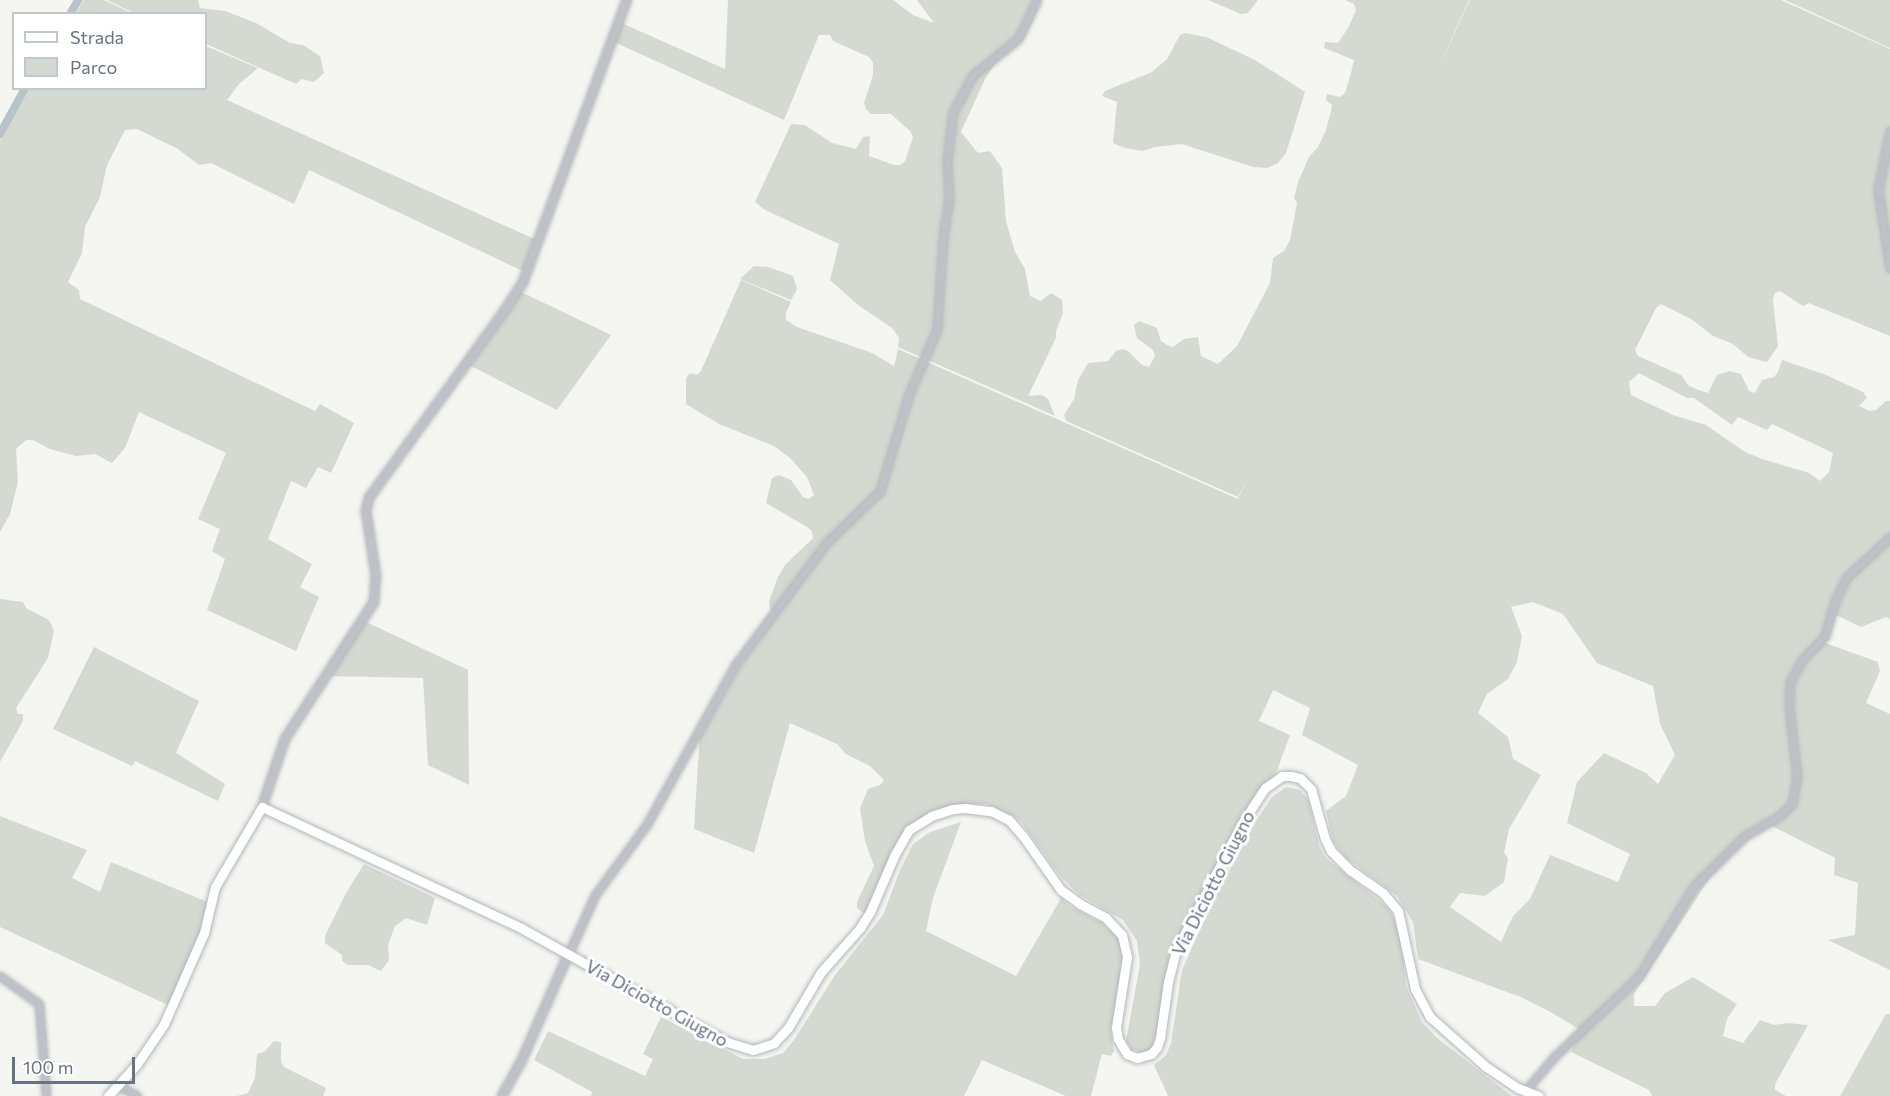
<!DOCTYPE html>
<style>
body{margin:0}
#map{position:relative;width:1890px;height:1096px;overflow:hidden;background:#f5f5f1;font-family:Commissioner,sans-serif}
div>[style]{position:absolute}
.green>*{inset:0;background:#d4dad1}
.canal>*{height:8px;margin:-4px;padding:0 4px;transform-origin:4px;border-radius:4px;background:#b8c3c8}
.roads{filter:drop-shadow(0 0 2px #b3b7bc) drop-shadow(0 0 2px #b3b7bc)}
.minor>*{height:7px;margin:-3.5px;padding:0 3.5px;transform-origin:3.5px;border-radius:3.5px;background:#bec1c5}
.tertiary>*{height:8px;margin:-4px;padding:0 4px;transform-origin:4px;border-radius:4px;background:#bec1c5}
.secondary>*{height:9px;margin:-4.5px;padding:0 4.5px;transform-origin:4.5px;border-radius:4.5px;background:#fff}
span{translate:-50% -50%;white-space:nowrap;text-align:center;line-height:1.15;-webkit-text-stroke:6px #fff;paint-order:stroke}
.street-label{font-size:18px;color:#657382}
.legend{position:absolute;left:12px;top:12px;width:195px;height:78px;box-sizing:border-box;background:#fff;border:2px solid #c1c7cd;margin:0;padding:8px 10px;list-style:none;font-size:18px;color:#657382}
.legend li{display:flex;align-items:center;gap:12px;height:30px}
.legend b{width:30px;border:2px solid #c1c7cd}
.scale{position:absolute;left:12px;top:1057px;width:123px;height:27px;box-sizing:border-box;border:3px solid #657382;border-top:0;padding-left:8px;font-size:18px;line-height:21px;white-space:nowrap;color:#657382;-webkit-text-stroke:4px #fff;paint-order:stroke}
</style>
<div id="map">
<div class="green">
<i style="clip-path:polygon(83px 0,104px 0,131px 13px,76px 13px)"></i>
<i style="clip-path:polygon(107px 0,198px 0,200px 8px,225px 11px,256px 23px,290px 43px,303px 45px,320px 56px,324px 73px,314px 82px,302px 79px,296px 84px,206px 44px,206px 14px,134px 13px)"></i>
<i style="clip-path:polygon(728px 0,893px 0,913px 15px,934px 23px,917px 0,1040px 0,1030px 27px,1005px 49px,985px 79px,961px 132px,978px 153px,990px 151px,1002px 168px,1006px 221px,1015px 252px,1025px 269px,1030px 296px,1041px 301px,1051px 293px,1062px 300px,1063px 313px,1056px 331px,1056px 338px,1028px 396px,1042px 395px,1048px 399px,1055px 416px,898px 347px,899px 338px,892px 328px,858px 305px,830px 280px,839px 244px,765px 210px,755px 202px,791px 124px,805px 125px,832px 143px,856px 149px,863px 137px,870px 136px,869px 156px,894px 165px,900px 165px,905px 161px,913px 137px,910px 131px,891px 114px,871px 114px,866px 109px,864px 103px,873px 75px,873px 62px,869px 57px,833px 41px,830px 35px,819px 35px,784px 120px,610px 40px,617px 21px,725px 69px)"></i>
<i style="clip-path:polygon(1208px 0,1258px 0,1248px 13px,1241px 14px)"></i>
<i style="clip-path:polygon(evenodd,1345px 0,1469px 0,1437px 71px,1470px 0,1781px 0,1890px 49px,1890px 336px,1809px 303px,1803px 306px,1780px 291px,1775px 293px,1773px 300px,1778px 346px,1767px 362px,1748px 357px,1733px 344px,1713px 336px,1691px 319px,1661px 304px,1656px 308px,1635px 350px,1638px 356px,1681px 375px,1689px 386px,1701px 391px,1708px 393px,1717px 375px,1729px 371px,1741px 374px,1749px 391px,1755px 393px,1762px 380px,1774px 377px,1778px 372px,1782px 360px,1826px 375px,1863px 392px,1867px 398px,1859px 406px,1870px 411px,1876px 410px,1886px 401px,1890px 401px,1890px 619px,1886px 617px,1861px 627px,1834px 614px,1820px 641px,1878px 662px,1880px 671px,1866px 703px,1890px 714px,1890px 970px,1828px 940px,1855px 935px,1858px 883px,1834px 875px,1835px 858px,1770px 825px,1748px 839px,1711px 876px,1634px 994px,1634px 1006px,1655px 1006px,1665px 993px,1693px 977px,1737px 1004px,1727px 1019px,1723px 1036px,1743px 1043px,1760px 1020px,1774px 1025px,1787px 1023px,1808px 1025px,1775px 1084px,1775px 1090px,1786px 1096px,1652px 1096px,1649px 1090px,1571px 1052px,1580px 1034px,1577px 1028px,1554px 1014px,1523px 998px,1418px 959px,1413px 922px,1397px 896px,1345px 857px,1333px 841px,1326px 811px,1346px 796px,1358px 765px,1302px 735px,1310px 708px,1273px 690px,1259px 721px,1290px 735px,1275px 776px,1261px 787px,1178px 941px,1157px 1039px,1150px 1051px,1143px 1053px,1131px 1049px,1126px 1041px,1140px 964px,1137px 941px,1123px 920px,1078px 894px,1061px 877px,1021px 822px,1010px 814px,986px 804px,975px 804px,963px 806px,910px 826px,866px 915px,857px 908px,857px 902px,874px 866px,865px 841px,860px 808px,868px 789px,880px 785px,884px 780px,870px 766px,846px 754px,837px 744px,790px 723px,754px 853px,694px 829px,700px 732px,736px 670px,774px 613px,770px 608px,769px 601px,778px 577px,785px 565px,813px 538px,812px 531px,807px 527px,766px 503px,772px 478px,779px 475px,791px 480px,803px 497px,809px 499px,814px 495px,807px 477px,790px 458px,774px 446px,719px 424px,686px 404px,686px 378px,690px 373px,697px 375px,701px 371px,741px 280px,791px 302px,786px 313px,786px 320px,797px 327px,872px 353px,894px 366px,898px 349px,1238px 499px,1248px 477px,1238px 497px,1066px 421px,1064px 415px,1074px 399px,1078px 380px,1088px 363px,1108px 361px,1116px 351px,1122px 349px,1128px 351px,1142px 365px,1149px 367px,1155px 356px,1153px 350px,1137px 338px,1134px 325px,1139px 321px,1157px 328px,1161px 341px,1167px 345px,1173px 347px,1184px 339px,1198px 337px,1201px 356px,1218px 364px,1237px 346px,1270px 283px,1273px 258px,1284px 251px,1290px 240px,1297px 203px,1294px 198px,1298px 182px,1309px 157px,1318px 147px,1326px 130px,1331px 111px,1332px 105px,1326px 100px,1327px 94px,1340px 97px,1345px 93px,1351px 73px,1354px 60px,1324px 48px,1325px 42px,1338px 43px,1348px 28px,1356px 10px,1354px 4px,1345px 0,1639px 373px,1687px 398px,1694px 398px,1732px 425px,1738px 417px,1767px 430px,1772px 424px,1833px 453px,1829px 472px,1820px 481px,1809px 473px,1762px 459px,1745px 452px,1706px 425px,1673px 415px,1631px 395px,1629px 382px,1639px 373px,1345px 0,1533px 602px,1563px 614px,1597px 663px,1653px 686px,1660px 724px,1675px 755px,1658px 784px,1646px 773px,1604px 753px,1577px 782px,1567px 823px,1630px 854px,1618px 882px,1550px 855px,1530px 899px,1513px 916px,1501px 942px,1450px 907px,1460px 893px,1485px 896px,1504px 882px,1508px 858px,1504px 853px,1509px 829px,1541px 775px,1513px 759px,1508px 737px,1478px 713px,1487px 694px,1508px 679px,1517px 662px,1522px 636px,1511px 607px,1533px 602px)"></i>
<i style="clip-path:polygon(1785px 0,1890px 0,1890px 48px)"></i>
<i style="clip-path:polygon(1185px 33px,1206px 37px,1255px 60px,1305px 92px,1286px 153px,1278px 163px,1267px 168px,1253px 167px,1182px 144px,1155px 147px,1143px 151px,1125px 148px,1113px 143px,1117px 102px,1102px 96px,1105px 91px,1152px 72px,1167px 59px,1180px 35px)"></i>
<i style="clip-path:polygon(206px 46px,258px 68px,239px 84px,227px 100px,539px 241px,527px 273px,309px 170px,294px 204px,211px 163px,199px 165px,178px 149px,137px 129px,125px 130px,107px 165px,100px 197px,85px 227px,82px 253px,68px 282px,79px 290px,80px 299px,315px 411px,320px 404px,354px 423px,331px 473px,318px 467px,306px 488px,291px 481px,268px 539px,312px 564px,300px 587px,319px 597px,296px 651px,207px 610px,225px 559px,212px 551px,220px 529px,198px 519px,226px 453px,139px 412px,125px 448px,112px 463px,95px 454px,76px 456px,50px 449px,33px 440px,26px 440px,16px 449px,18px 482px,10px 514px,0 532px,0 140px,29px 89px,206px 88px)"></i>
<i style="clip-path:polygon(754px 266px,768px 267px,793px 276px,797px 289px,791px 300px,740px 279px)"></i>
<i style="clip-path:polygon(517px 290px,611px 335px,557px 410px,465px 363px)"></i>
<i style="clip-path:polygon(0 599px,23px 602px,26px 608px,49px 620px,54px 631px,48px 658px,16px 708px,18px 714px,23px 714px,23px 721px,0 762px)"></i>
<i style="clip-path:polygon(362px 620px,468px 670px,469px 785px,428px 765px,423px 678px,323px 676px)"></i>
<i style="clip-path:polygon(94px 647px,199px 701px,176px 753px,225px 784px,218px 801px,135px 761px,132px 766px,53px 729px)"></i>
<i style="clip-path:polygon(1286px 787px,1300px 790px,1309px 801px,1319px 846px,1326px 858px,1386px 906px,1393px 916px,1401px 939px,1406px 986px,1422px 1022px,1437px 1038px,1512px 1096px,1168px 1096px,1154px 1065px,1166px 1055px,1171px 1043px,1182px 970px,1210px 907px,1256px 821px,1272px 797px)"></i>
<i style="clip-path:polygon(0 816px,87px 850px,72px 878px,100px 892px,111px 862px,210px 903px,199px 940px,168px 1005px,0 927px)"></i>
<i style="clip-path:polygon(961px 822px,933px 898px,926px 931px,1016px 976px,1061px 898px,1070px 906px,1102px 923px,1119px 939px,1126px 954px,1111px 1031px,1114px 1051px,1111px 1056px,1102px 1054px,1091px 1096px,1066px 1096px,982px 1060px,964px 1096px,591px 1096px,592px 1092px,534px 1060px,548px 1031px,645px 1076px,653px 1059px,643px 1054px,661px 1017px,743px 1059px,764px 1059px,783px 1053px,794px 1040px,835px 975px,883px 915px,900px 870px,913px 844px,930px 832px)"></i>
<i style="clip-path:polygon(364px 864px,435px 898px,427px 925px,406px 918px,395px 926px,388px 945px,389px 960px,381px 971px,368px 965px,348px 965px,342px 961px,342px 955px,325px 943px,325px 936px,346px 893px)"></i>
<i style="clip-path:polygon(1886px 1014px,1890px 1014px,1890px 1096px,1840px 1096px)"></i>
<i style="clip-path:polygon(274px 1041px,281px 1042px,281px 1062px,284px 1067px,326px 1088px,323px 1096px,237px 1096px,248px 1093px,255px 1078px,257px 1054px,265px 1051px)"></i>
</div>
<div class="canal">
<i style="left:70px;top:14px;width:16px;rotate:-60deg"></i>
<i style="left:0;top:134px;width:52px;rotate:-61.5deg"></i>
</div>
<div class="roads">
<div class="minor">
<i style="left:1890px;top:131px;width:60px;rotate:101.5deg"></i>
<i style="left:1878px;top:190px;width:79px;rotate:81.3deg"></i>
<i style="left:568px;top:955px;width:66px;rotate:-65.8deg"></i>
<i style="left:595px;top:895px;width:88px;rotate:-53.8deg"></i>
<i style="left:647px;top:824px;width:182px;rotate:-61deg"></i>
<i style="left:735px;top:665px;width:154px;rotate:-53.2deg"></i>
<i style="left:827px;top:542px;width:74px;rotate:-43.9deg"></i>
<i style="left:880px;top:491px;width:101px;rotate:-73.4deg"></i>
<i style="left:909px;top:394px;width:71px;rotate:-66.7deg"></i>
<i style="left:937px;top:329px;width:92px;rotate:-86.3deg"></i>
<i style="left:943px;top:237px;width:38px;rotate:-81deg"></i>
<i style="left:949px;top:199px;width:38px;rotate:-93deg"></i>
<i style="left:947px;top:161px;width:49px;rotate:-83deg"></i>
<i style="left:953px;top:112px;width:42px;rotate:-61.6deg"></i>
<i style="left:973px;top:75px;width:58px;rotate:-38.7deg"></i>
<i style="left:1018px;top:39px;width:43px;rotate:-64deg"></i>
<i style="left:0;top:976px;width:48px;rotate:35.7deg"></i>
<i style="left:39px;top:1004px;width:92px;rotate:85.6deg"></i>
<i style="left:118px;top:1085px;width:22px;rotate:30deg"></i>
<i style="left:1525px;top:1091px;width:46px;rotate:-49.4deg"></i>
<i style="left:1555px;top:1056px;width:116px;rotate:-43.6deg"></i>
<i style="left:1639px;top:976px;width:105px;rotate:-58.6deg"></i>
<i style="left:1694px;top:886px;width:71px;rotate:-44.4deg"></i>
<i style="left:1745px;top:836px;width:39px;rotate:-30deg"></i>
<i style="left:1779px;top:816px;width:18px;rotate:-43deg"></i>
<i style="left:1792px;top:804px;width:27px;rotate:-80deg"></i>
<i style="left:1797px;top:777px;width:70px;rotate:-96.5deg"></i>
<i style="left:1789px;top:707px;width:25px;rotate:-88deg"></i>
<i style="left:1790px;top:682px;width:25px;rotate:-61deg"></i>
<i style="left:1802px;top:660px;width:33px;rotate:-46deg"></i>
<i style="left:1825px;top:636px;width:36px;rotate:-74deg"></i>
<i style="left:1835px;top:601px;width:25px;rotate:-64deg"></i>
<i style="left:1846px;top:578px;width:60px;rotate:-43deg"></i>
</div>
<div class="tertiary">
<i style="left:262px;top:807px;width:72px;rotate:-71.3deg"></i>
<i style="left:285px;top:739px;width:163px;rotate:-57deg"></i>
<i style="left:374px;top:602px;width:26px;rotate:-86deg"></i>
<i style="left:376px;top:576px;width:66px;rotate:-98.7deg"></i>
<i style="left:366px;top:511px;width:13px;rotate:-77deg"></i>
<i style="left:369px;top:498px;width:228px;rotate:-54.1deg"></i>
<i style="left:503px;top:313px;width:37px;rotate:-57deg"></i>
<i style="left:523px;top:282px;width:301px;rotate:-69.8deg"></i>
<i style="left:502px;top:1096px;width:39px;rotate:-61deg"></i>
<i style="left:521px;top:1062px;width:117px;rotate:-66.3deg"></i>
</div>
<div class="secondary">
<i style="left:108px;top:1096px;width:43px;rotate:-47.8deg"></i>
<i style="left:137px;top:1064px;width:48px;rotate:-56deg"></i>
<i style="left:164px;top:1024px;width:99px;rotate:-66.3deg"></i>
<i style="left:204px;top:933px;width:47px;rotate:-76.6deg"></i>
<i style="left:215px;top:887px;width:93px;rotate:-59.6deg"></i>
<i style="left:262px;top:807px;width:286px;rotate:25deg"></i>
<i style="left:521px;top:928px;width:235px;rotate:29deg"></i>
<i style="left:727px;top:1042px;width:27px;rotate:17deg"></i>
<i style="left:753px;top:1050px;width:22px;rotate:-18deg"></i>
<i style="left:774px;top:1043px;width:21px;rotate:-47deg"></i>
<i style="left:788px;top:1028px;width:65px;rotate:-59.5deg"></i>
<i style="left:821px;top:972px;width:59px;rotate:-48.4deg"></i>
<i style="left:860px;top:928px;width:19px;rotate:-58deg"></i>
<i style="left:870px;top:912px;width:63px;rotate:-66.7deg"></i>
<i style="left:895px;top:854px;width:28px;rotate:-60deg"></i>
<i style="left:909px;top:830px;width:26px;rotate:-32deg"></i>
<i style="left:931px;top:816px;width:23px;rotate:-18deg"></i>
<i style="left:953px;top:809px;width:12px;rotate:-5deg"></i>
<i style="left:965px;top:808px;width:26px;rotate:7deg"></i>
<i style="left:991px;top:811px;width:20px;rotate:27deg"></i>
<i style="left:1009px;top:820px;width:21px;rotate:49deg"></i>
<i style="left:1023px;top:836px;width:66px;rotate:54.9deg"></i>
<i style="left:1061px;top:890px;width:24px;rotate:36deg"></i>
<i style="left:1080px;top:904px;width:30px;rotate:28deg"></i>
<i style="left:1106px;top:918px;width:23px;rotate:47deg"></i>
<i style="left:1122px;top:935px;width:23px;rotate:77deg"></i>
<i style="left:1127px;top:957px;width:71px;rotate:98.9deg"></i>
<i style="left:1116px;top:1027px;width:12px;rotate:81deg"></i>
<i style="left:1118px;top:1039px;width:17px;rotate:59deg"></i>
<i style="left:1127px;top:1054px;width:11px;rotate:22deg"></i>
<i style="left:1137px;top:1058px;width:15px;rotate:-16deg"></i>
<i style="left:1151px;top:1054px;width:9px;rotate:-49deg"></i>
<i style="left:1157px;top:1047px;width:9px;rotate:-72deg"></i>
<i style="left:1160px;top:1038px;width:57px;rotate:-81.9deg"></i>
<i style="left:1168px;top:982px;width:33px;rotate:-76deg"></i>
<i style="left:1176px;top:950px;width:147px;rotate:-62.4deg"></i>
<i style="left:1244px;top:820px;width:38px;rotate:-57deg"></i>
<i style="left:1265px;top:788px;width:21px;rotate:-35deg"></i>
<i style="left:1282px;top:776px;width:9px"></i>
<i style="left:1291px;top:776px;width:9px;rotate:13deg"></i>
<i style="left:1300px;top:778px;width:16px;rotate:45deg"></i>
<i style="left:1311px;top:789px;width:52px;rotate:74.4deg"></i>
<i style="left:1325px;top:839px;width:13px;rotate:63deg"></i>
<i style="left:1331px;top:851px;width:27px;rotate:45deg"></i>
<i style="left:1350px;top:870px;width:40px;rotate:34.9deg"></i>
<i style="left:1383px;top:893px;width:23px;rotate:50deg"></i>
<i style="left:1398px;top:911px;width:80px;rotate:77.7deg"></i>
<i style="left:1415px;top:989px;width:32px;rotate:62deg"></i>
<i style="left:1430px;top:1017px;width:74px;rotate:41.7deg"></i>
<i style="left:1485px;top:1066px;width:40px;rotate:34deg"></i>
<i style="left:1518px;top:1088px;width:22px;rotate:21deg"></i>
</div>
</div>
<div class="street-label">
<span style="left:1213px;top:883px;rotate:-63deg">Via Diciotto Giugno</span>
<span style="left:657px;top:1003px;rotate:29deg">Via Diciotto Giugno</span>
</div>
<ul class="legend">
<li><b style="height:8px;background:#fff"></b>Strada</li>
<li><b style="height:16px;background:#d4dad1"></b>Parco</li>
</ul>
<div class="scale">100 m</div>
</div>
